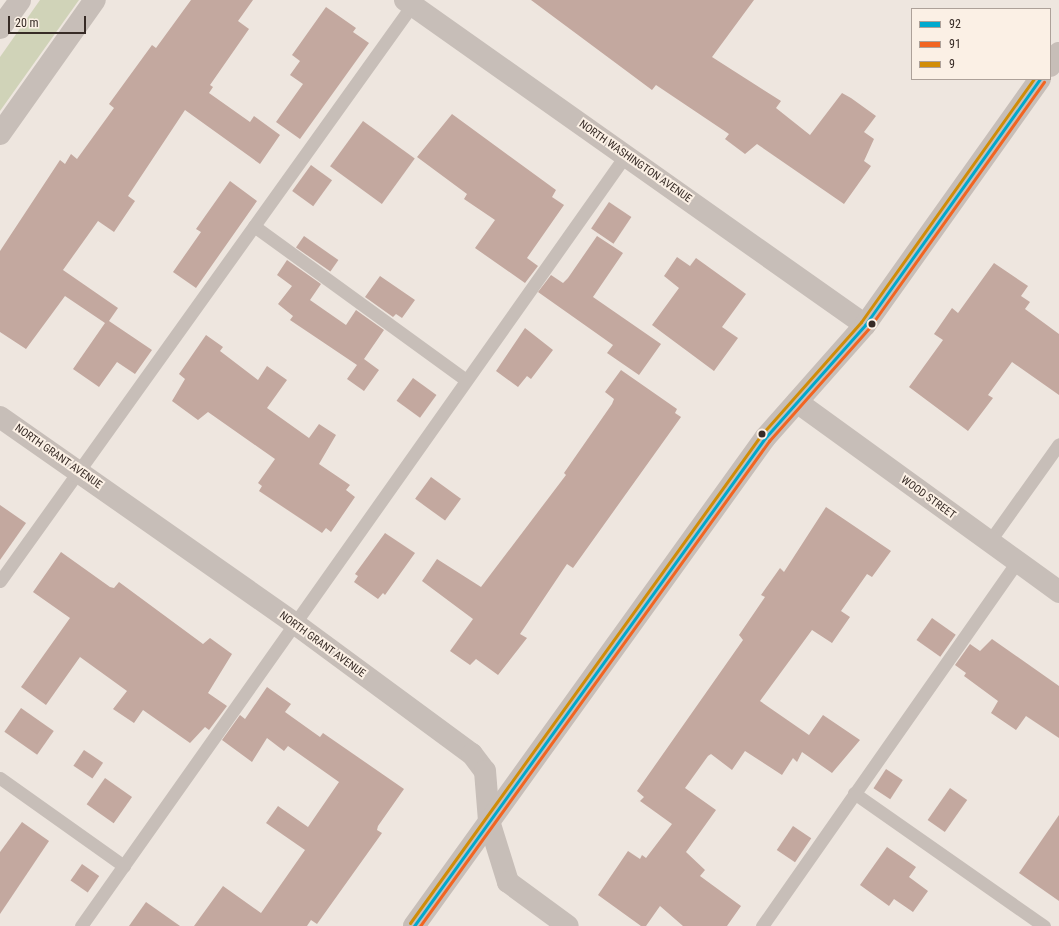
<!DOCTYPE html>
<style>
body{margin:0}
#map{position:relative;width:1059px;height:926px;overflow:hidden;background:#eee6df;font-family:"Roboto Condensed",sans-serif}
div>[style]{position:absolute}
.green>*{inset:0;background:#d0d3b8}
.building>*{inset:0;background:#c3a89f;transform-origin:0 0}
.service>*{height:13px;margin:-6.5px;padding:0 6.5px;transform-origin:6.5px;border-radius:6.5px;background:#c7beb8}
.minor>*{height:22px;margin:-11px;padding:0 11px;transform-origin:11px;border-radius:11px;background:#c7beb8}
.tertiary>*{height:22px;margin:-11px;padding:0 11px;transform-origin:11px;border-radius:11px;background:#c7beb8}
.bus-1>*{height:3px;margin:-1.5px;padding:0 1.5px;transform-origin:1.5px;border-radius:1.5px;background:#00a9ce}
.bus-2>*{height:3px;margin:-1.5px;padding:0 1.5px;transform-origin:1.5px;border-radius:1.5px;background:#f26522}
.bus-3>*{height:3px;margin:-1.5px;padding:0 1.5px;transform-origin:1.5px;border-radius:1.5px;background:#d18d08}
.dots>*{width:11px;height:11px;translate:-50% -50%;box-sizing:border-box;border:2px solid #fbf0e5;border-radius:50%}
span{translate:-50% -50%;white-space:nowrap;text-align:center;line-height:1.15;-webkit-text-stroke:4px #fbf0e5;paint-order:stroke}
.street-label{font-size:11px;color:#372b26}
.legend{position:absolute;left:911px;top:8px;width:140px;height:72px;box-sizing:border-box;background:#fbf0e5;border:1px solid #ada199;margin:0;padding:5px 7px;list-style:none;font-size:12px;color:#372b26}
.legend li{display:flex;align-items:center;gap:8px;height:20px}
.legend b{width:20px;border:1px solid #ada199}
.scale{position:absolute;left:8px;top:16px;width:78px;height:18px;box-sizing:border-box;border:2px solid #372b26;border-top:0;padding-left:5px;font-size:12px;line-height:14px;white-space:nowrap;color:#372b26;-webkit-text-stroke:3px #fbf0e5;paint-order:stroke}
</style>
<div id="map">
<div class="green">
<i style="clip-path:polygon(40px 0,79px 0,0 111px,0 57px)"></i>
</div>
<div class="building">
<i style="clip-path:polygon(191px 0,253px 0,238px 21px,249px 29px,210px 85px,213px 87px,209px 93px,250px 122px,254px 116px,280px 135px,260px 164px,185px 110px,128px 196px,135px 201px,114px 232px,98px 221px,63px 270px,118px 308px,109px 321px,152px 350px,135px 374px,117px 362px,99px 387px,73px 369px,105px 323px,65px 296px,26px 349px,0 332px,0 251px,60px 160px,65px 164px,71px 154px,77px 159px,114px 108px,109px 104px,152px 45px,156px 48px)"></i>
<i style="clip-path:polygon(531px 0,754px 0,712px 57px,781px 101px,776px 108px,810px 135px,842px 93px,851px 98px,876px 116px,864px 132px,874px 139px,864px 161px,871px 166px,844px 204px,757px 144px,745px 154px,725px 139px,729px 134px,656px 85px,652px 90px)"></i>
<i style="clip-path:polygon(326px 7px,356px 28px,353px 32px,369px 43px,300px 139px,276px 122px,303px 84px,290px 75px,300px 61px,292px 55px)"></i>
<i style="clip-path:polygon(452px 114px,556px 190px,552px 197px,564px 205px,527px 258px,538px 266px,525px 283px,475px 248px,495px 220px,464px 199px,467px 194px,417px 157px)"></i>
<i style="left:363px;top:121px;width:64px;height:56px;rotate:36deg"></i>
<i style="left:311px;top:165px;width:26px;height:32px;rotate:36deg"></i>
<i style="clip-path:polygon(230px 181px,257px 201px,196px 288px,173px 272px,201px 232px,196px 229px)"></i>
<i style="left:609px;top:202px;width:27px;height:32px;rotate:34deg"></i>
<i style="left:304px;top:236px;width:42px;height:14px;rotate:35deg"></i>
<i style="clip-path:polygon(597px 236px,623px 253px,593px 297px,661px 344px,639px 375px,607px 353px,613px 345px,538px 292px,551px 275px,563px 283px,568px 278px)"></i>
<i style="clip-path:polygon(677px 257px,690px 266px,696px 258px,746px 294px,722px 327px,738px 338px,714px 371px,652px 325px,679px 288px,664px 276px)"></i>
<i style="clip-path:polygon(287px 260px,321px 284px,310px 300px,346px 325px,356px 310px,384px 330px,364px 359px,379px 370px,364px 391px,347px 379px,357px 365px,290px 320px,293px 316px,278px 304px,292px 286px,277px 275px)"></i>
<i style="clip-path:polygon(994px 263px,1028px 286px,1021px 296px,1030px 302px,1025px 309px,1059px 334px,1059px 395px,1012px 362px,988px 395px,993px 398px,968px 431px,909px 387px,943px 340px,934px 334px,952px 308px,958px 313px)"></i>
<i style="clip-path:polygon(380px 276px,415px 300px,402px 318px,396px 314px,393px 317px,365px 297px)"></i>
<i style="clip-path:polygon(525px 328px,553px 350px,531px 379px,527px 376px,518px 387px,496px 371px)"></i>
<i style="clip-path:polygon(206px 335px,223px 347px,220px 351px,258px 380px,267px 366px,287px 380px,267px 408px,309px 438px,319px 424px,336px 435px,319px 464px,350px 485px,346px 490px,355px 497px,331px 532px,326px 528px,322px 533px,259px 491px,262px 486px,258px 483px,275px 459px,208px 412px,198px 420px,172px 401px,185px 379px,179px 374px)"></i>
<i style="clip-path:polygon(621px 370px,677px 409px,675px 413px,681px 417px,573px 568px,567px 564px,520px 634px,527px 638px,498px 675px,476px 659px,470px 665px,450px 651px,473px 619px,422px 581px,437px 559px,481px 587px,566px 475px,564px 473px,612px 404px,614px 399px,605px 392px)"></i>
<i style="left:413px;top:378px;width:29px;height:28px;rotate:36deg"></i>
<i style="left:431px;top:477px;width:37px;height:27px;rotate:36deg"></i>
<i style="clip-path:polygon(0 505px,26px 523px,0 560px)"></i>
<i style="clip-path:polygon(826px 507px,891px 551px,872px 577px,867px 574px,841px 611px,850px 617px,832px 643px,812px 630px,760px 701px,809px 735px,823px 715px,860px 740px,832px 773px,802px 752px,797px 762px,793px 758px,782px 775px,745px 751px,732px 770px,711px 754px,708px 756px,685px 788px,716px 810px,686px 852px,705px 870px,700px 876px,741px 906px,727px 926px,683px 926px,660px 906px,646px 926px,641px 926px,598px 895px,628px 851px,640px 859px,642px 855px,646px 858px,672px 824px,640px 801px,644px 797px,637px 791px,743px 640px,739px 635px,765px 597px,761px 595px,780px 568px,784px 572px)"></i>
<i style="clip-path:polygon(385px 533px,415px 553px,385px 595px,383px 593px,378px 599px,354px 582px,358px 576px,355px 574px)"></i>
<i style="clip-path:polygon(61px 552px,110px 587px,114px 588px,119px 582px,203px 644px,210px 638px,232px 654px,208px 693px,227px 706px,209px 730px,205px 727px,190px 743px,143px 710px,134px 723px,113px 709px,127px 691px,80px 657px,46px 705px,21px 687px,70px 618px,33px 592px)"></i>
<i style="left:932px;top:618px;width:29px;height:27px;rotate:35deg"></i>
<i style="clip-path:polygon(992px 639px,1059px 686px,1059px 738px,1026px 716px,1016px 730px,991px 713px,998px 701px,964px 676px,966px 673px,955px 665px,970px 644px,980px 651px)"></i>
<i style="clip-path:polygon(267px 687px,291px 704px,285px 712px,320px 737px,323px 733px,404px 789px,378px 826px,377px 830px,382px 833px,317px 924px,311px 920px,307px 926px,194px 926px,223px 886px,261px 913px,305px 850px,266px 823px,278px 806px,308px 827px,339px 782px,288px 746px,284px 751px,267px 738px,252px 762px,222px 740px,240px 715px,245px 719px)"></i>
<i style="left:21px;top:708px;width:40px;height:29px;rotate:35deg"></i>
<i style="left:84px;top:750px;width:23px;height:19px;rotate:34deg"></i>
<i style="left:886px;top:769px;width:20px;height:23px;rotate:33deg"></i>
<i style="left:105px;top:778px;width:33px;height:32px;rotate:35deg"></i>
<i style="left:950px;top:788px;width:21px;height:39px;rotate:35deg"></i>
<i style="clip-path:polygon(1059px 815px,1059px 901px,1019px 873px)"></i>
<i style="clip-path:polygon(22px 822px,49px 841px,0 914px,0 852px)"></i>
<i style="left:793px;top:826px;width:22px;height:29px;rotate:34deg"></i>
<i style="clip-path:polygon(887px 847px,916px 867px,909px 877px,928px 891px,913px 912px,894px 899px,889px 906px,860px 885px)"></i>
<i style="left:82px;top:864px;width:21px;height:20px;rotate:35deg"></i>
<i style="clip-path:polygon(146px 902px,180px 926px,129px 926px)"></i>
</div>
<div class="service">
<i style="left:254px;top:226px;width:262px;rotate:36deg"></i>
<i style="left:989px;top:542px;width:120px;rotate:-54.5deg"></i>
<i style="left:0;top:581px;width:708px;rotate:-54.42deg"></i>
<i style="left:0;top:778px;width:152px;rotate:35.4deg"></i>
<i style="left:854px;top:793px;width:232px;rotate:35deg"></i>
<i style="left:81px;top:926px;width:943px;rotate:-54.76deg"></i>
<i style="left:762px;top:926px;width:444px;rotate:-55deg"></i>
</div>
<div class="minor">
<i style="left:405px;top:0;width:563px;rotate:35.24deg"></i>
<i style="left:0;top:417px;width:359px;rotate:35deg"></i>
<i style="left:294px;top:623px;width:221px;rotate:36.4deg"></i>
<i style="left:472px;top:754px;width:21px;rotate:53deg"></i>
<i style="left:485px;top:771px;width:50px;rotate:85.4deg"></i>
<i style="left:489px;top:821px;width:64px;rotate:72.7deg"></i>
<i style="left:508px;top:882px;width:74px;rotate:36.3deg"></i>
</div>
<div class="tertiary">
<i style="left:0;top:28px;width:34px;rotate:-54deg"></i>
<i style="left:1050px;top:66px;width:16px;rotate:-55deg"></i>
<i style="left:0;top:134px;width:164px;rotate:-54.7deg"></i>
<i style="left:797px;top:402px;width:324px;rotate:35.9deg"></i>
<i style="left:414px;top:926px;width:601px;rotate:-54.27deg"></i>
<i style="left:765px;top:438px;width:151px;rotate:-48.5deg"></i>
<i style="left:865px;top:325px;width:302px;rotate:-54.6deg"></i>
</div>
<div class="bus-1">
<i style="left:414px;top:926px;width:601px;rotate:-54.27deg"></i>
<i style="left:765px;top:438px;width:151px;rotate:-48.5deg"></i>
<i style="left:865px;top:325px;width:302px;rotate:-54.6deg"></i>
</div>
<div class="bus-2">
<i style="left:420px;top:926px;width:598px;rotate:-54.26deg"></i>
<i style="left:769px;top:441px;width:151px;rotate:-48.5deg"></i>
<i style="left:869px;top:328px;width:302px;rotate:-54.6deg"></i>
</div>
<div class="bus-3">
<i style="left:410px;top:923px;width:601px;rotate:-54.27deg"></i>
<i style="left:761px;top:435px;width:151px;rotate:-48.5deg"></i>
<i style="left:861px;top:322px;width:298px;rotate:-54.6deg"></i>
</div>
<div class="dots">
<i style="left:872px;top:324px;background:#372b26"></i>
<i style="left:762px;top:434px;background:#372b26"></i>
</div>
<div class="street-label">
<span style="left:635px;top:162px;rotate:35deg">NORTH WASHINGTON AVENUE</span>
<span style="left:58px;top:457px;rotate:35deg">NORTH GRANT AVENUE</span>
<span style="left:928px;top:498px;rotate:36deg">WOOD STREET</span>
<span style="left:322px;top:645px;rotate:36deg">NORTH GRANT AVENUE</span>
</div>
<ul class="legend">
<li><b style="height:5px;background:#00a9ce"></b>92</li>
<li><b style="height:5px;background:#f26522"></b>91</li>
<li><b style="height:5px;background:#d18d08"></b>9</li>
</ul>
<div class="scale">20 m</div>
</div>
